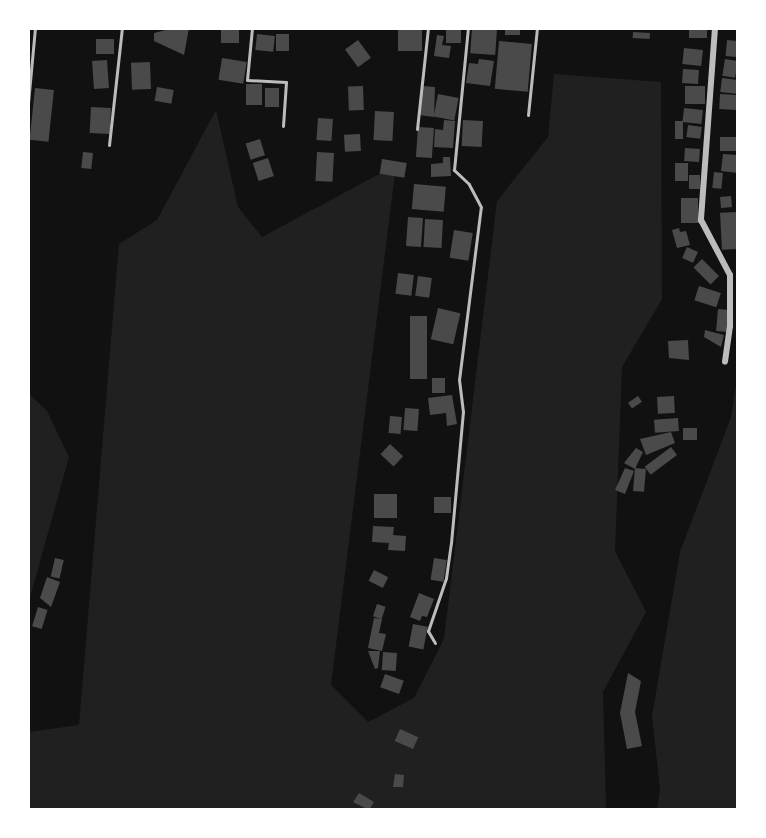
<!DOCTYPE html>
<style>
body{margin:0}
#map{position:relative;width:766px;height:838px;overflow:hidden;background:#111;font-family:"PT Sans",sans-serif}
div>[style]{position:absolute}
.green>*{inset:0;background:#202020}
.building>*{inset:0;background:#4a4a4a;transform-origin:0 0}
.service>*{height:3px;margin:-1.5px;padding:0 1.5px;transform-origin:1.5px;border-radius:1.5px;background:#bcbcbc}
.minor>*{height:6px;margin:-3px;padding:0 3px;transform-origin:3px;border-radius:3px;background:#bcbcbc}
span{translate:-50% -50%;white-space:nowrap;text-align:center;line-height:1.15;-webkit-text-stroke:4.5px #fff;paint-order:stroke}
.frame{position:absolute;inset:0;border:30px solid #fff;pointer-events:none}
</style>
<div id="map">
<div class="green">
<i style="clip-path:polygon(554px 74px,661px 82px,662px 299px,622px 367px,615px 551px,646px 612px,603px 692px,606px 809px,29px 809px,28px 732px,79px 725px,119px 244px,157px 220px,216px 110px,238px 207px,262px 237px,396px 165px,331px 685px,368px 722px,414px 698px,444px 639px,497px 201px,548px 137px)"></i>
<i style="clip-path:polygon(737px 379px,737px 809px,657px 809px,660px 789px,652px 716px,680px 552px,731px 417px)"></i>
<i style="clip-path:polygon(29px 394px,47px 411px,69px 457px,29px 601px)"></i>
</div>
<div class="building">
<i style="clip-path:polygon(174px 28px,189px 28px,184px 55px,154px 41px,154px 33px)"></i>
<i style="left:221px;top:28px;width:18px;height:15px"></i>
<i style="left:398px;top:28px;width:24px;height:23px"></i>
<i style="left:446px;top:28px;width:15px;height:15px"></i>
<i style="left:505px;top:28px;width:15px;height:7px"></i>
<i style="left:689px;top:28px;width:18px;height:10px"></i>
<i style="left:497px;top:29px;width:26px;height:25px;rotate:94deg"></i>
<i style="left:633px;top:32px;width:17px;height:6px;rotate:3deg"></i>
<i style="left:257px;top:34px;width:18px;height:16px;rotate:6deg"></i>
<i style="left:276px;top:34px;width:13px;height:17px"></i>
<i style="clip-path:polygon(437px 35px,444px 36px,442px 45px,451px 46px,449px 58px,434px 56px)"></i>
<i style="left:96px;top:39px;width:18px;height:15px"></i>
<i style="left:358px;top:40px;width:22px;height:16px;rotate:54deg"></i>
<i style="left:727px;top:40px;width:11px;height:16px;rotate:5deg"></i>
<i style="left:499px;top:41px;width:33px;height:48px;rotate:5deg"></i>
<i style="left:684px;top:48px;width:19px;height:16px;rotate:6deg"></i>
<i style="left:222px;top:58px;width:25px;height:22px;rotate:9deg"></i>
<i style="clip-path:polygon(479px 59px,494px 61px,490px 86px,466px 83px,469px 63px,478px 64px)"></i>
<i style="left:725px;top:59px;width:13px;height:17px;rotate:9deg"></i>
<i style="left:107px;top:60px;width:28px;height:15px;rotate:86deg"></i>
<i style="left:150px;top:62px;width:27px;height:19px;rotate:88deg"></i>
<i style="left:683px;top:69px;width:16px;height:14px;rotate:4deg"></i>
<i style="left:722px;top:78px;width:16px;height:14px;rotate:7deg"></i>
<i style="left:246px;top:84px;width:16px;height:21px"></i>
<i style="left:363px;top:86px;width:24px;height:15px;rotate:88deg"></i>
<i style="clip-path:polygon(422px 86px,435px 87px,434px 117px,419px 115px)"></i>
<i style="left:685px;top:86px;width:20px;height:18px"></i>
<i style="left:157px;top:87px;width:17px;height:14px;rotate:10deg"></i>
<i style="left:35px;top:88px;width:19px;height:52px;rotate:6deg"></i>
<i style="left:265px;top:88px;width:14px;height:19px"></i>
<i style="left:438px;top:94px;width:21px;height:23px;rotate:11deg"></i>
<i style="left:720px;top:94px;width:18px;height:15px;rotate:3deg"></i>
<i style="left:91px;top:107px;width:20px;height:26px;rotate:3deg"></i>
<i style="left:684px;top:108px;width:19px;height:14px;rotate:6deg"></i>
<i style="left:375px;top:111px;width:19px;height:29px;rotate:3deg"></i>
<i style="left:318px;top:118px;width:15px;height:22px;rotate:4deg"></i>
<i style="clip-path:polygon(444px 120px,455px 121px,453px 148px,434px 147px,435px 129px,443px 130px)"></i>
<i style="left:463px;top:120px;width:20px;height:26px;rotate:3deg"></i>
<i style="left:675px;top:121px;width:8px;height:18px"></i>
<i style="left:688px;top:125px;width:14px;height:12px;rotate:8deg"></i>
<i style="left:418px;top:127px;width:16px;height:30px;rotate:4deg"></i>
<i style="left:360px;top:134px;width:17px;height:16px;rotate:87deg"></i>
<i style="left:720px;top:137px;width:18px;height:14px"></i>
<i style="left:260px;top:139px;width:17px;height:15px;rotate:73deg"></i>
<i style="left:685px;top:148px;width:15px;height:13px;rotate:4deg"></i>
<i style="left:83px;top:152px;width:10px;height:16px;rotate:6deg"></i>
<i style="left:317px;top:152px;width:17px;height:29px;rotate:3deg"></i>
<i style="clip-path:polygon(723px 154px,738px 155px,738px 173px,721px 171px)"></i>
<i style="clip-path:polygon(443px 157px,450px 157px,451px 176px,431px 177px,431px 164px,443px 163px)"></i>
<i style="left:268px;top:158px;width:19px;height:16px;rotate:72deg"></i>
<i style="left:382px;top:159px;width:25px;height:15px;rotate:9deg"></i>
<i style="left:675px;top:163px;width:13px;height:18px"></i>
<i style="left:714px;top:172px;width:9px;height:16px;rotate:6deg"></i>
<i style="left:689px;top:175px;width:11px;height:14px"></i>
<i style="left:414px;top:184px;width:32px;height:25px;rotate:5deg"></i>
<i style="left:731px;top:196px;width:11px;height:11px;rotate:85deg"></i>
<i style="left:681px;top:198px;width:17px;height:25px"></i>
<i style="left:736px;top:212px;width:37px;height:16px;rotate:87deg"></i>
<i style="left:408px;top:217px;width:15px;height:29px;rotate:4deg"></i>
<i style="left:425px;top:219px;width:18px;height:28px;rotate:3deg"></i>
<i style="clip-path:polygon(679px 228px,680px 232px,686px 231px,690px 245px,677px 248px,672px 230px)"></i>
<i style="left:454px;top:230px;width:19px;height:28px;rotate:9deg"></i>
<i style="left:687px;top:247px;width:12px;height:12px;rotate:24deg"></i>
<i style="left:702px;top:259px;width:24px;height:12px;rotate:45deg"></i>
<i style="left:398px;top:273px;width:16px;height:21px;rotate:7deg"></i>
<i style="left:418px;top:276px;width:14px;height:20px;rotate:8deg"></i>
<i style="left:699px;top:286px;width:23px;height:15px;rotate:18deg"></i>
<i style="left:438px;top:308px;width:23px;height:32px;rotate:13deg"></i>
<i style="left:718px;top:309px;width:11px;height:22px;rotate:5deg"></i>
<i style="left:410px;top:316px;width:17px;height:63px"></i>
<i style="clip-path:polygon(705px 330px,724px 335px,721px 347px,704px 337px)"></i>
<i style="clip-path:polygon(688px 340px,689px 360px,669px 358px,668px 341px)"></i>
<i style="left:432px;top:378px;width:13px;height:15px"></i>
<i style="clip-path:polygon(452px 395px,457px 424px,447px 426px,446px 413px,430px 415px,428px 398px)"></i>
<i style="left:638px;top:396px;width:7px;height:12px;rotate:56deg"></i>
<i style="left:674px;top:396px;width:17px;height:17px;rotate:87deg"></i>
<i style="left:405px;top:408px;width:14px;height:22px;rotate:4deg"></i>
<i style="left:390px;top:416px;width:12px;height:17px;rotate:5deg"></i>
<i style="left:678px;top:418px;width:13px;height:24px;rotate:86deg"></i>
<i style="left:683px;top:428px;width:14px;height:12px"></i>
<i style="clip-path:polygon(671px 432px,675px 443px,646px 455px,640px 439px)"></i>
<i style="left:390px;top:444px;width:18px;height:14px;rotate:43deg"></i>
<i style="left:671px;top:447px;width:10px;height:33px;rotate:53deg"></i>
<i style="clip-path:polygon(636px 448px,643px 452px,635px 469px,624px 463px)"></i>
<i style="clip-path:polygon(625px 468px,634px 471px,625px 494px,615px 490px)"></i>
<i style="left:635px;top:468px;width:11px;height:23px;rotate:5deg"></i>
<i style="left:374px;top:494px;width:23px;height:24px"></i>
<i style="left:434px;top:497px;width:17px;height:16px"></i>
<i style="clip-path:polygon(373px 526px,394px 527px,393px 535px,406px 536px,405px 551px,388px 550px,389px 543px,372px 542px)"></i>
<i style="left:55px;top:558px;width:9px;height:19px;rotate:13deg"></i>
<i style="left:434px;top:558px;width:13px;height:22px;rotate:9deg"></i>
<i style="left:374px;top:570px;width:16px;height:12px;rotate:27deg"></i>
<i style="clip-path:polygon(47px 577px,60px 582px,51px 607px,40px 598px)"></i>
<i style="clip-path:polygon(419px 593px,434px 599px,427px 617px,422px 616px,420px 621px,410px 617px)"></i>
<i style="left:377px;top:604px;width:9px;height:13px;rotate:18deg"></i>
<i style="left:38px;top:607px;width:10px;height:20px;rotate:17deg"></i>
<i style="clip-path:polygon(374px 618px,382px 619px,379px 633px,386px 634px,382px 651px,368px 648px)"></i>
<i style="left:413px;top:624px;width:15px;height:23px;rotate:11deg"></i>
<i style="clip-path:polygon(368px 651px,380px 651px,378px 668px,375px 669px)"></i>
<i style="left:383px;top:652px;width:14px;height:18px;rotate:4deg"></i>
<i style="clip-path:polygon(628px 673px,641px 681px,635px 712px,642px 746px,627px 749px,620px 713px)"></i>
<i style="left:385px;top:674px;width:20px;height:14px;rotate:20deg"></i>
<i style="left:400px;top:729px;width:20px;height:13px;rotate:24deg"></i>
<i style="clip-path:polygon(395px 774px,404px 775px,403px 787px,393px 787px)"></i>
<i style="clip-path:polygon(359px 793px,374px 802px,369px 810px,353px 802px)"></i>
</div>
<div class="service">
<i style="left:252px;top:28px;width:52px;rotate:95.5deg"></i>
<i style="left:247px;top:80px;width:39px;rotate:3deg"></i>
<i style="left:286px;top:82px;width:44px;rotate:93.9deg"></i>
<i style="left:28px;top:103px;width:75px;rotate:-84.7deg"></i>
<i style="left:528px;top:115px;width:87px;rotate:-84.1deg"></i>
<i style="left:417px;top:129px;width:102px;rotate:-83.8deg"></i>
<i style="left:109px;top:145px;width:118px;rotate:-83.7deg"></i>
<i style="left:435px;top:643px;width:14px;rotate:-120deg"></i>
<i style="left:428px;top:631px;width:56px;rotate:-71.2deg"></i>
<i style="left:446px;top:578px;width:35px;rotate:-82deg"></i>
<i style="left:451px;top:543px;width:132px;rotate:-84.8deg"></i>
<i style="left:463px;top:412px;width:32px;rotate:-97deg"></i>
<i style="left:459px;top:380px;width:174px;rotate:-82.8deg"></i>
<i style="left:481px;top:207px;width:26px;rotate:-118deg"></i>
<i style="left:469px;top:184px;width:21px;rotate:-137deg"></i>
<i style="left:454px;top:170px;width:143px;rotate:-84.4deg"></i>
</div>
<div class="minor">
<i style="left:715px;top:28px;width:193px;rotate:94.2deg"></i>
<i style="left:701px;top:220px;width:62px;rotate:62.2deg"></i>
<i style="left:730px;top:275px;width:51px;rotate:90deg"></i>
<i style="left:730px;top:326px;width:36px;rotate:98deg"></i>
</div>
<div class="frame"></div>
</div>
